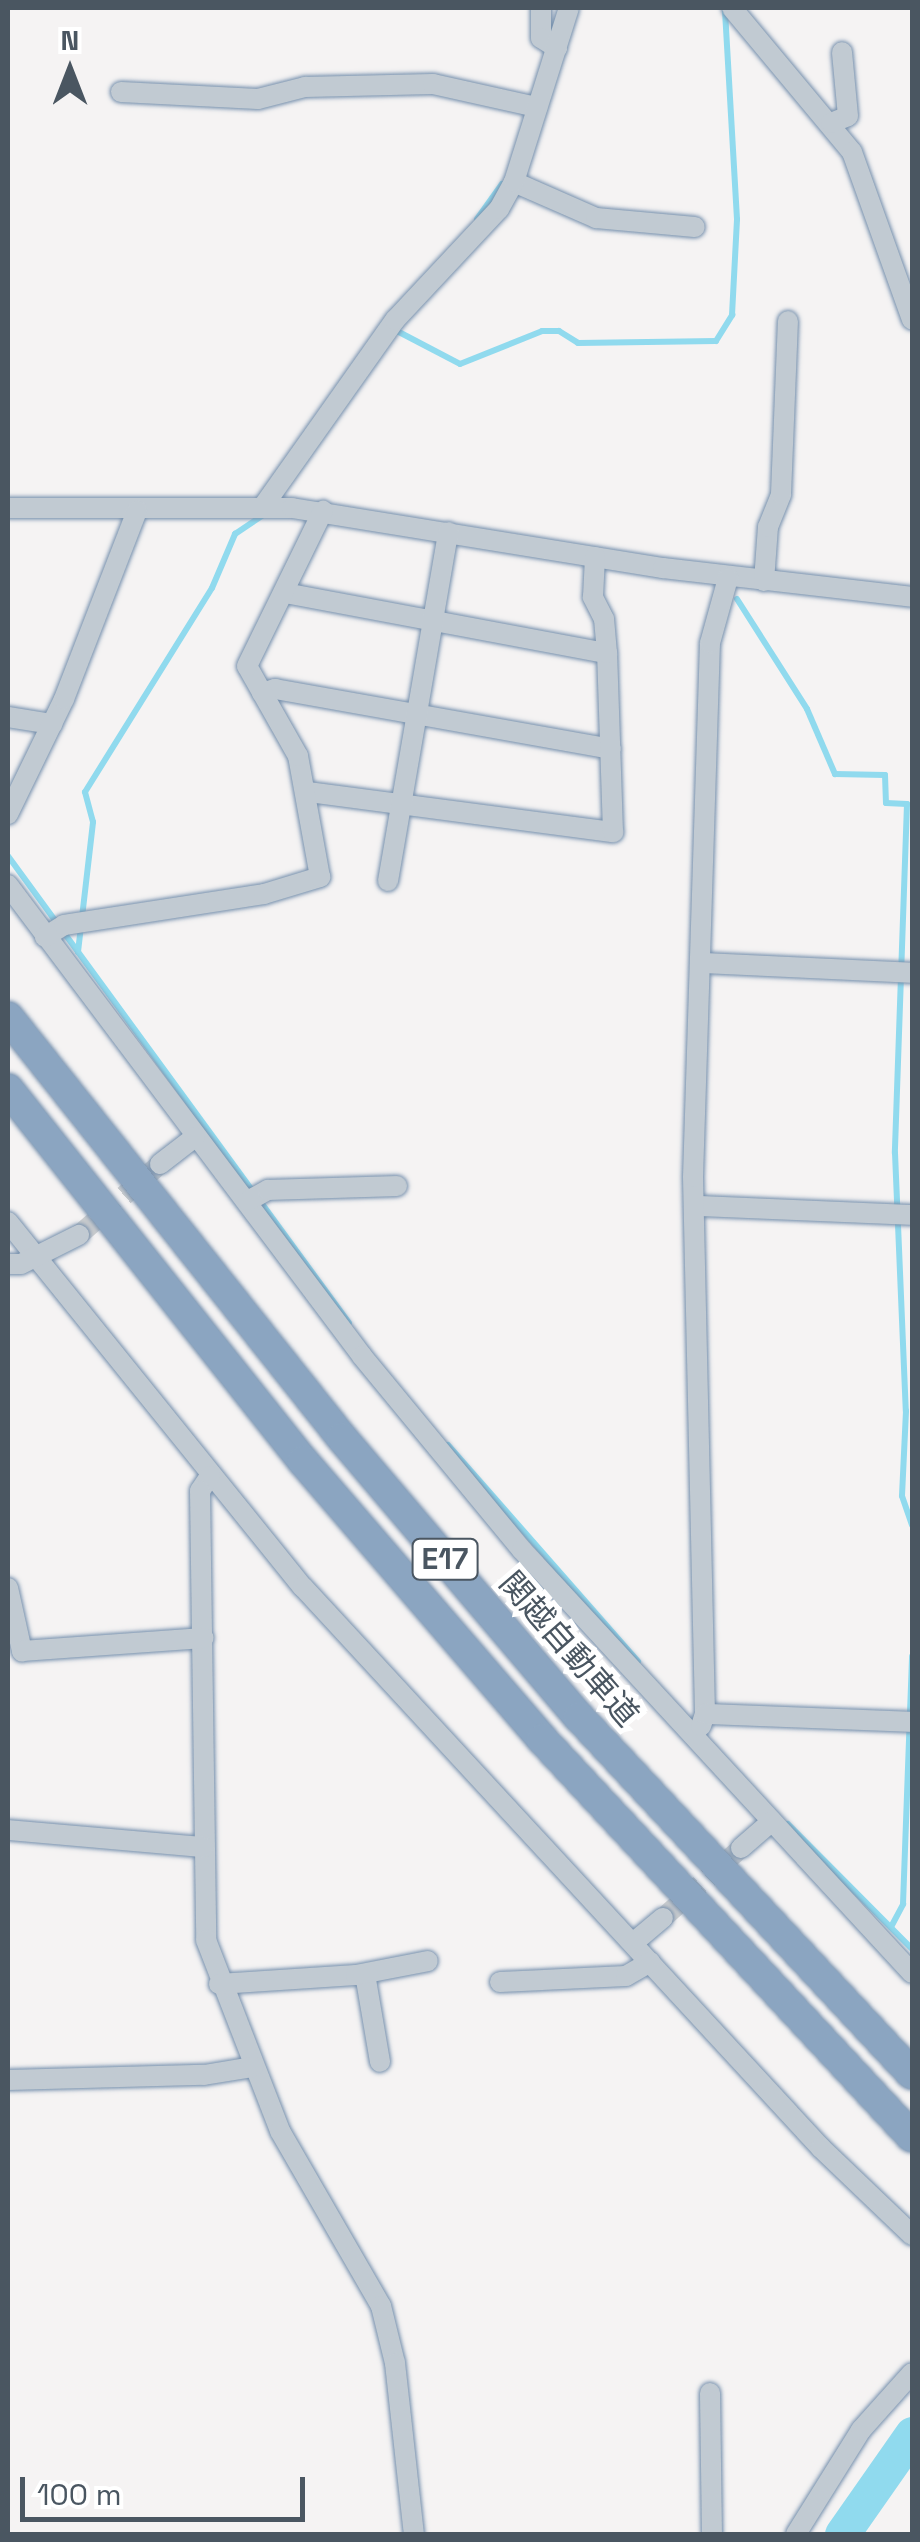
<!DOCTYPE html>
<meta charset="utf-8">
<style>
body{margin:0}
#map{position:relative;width:920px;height:2542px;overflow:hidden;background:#f5f3f3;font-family:"Space Grotesk","Noto Sans JP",sans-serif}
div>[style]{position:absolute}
.stream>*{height:6px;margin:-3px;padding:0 3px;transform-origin:3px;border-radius:3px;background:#90daee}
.river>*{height:35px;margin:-17.5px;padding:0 17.5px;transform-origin:17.5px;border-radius:17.5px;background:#90daee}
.minor-tunnel>*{height:20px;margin-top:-10px;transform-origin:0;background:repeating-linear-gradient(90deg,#caccce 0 20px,transparent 0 30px)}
.roads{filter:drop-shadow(0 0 2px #7690ad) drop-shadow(0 0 2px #7690ad)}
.minor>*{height:20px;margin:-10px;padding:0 10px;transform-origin:10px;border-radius:10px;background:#c1cad2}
.highway>*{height:30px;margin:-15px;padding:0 15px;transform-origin:15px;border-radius:15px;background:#8ba5c1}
span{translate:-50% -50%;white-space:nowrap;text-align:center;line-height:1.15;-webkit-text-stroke:10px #fff;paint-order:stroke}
.shield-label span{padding:2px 8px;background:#fff;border:2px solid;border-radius:8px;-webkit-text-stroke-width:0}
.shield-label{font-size:30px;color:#4a5661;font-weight:700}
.street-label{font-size:32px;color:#4a5661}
.frame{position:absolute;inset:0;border:10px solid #4a5661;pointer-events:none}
.north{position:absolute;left:20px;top:20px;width:100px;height:100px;-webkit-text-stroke:8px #fff;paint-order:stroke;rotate:0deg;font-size:28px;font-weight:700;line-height:40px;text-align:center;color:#4a5661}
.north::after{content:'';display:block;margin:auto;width:35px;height:45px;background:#4a5661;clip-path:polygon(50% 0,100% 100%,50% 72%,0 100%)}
.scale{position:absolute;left:20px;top:2477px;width:285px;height:45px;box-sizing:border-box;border:5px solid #4a5661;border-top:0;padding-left:12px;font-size:30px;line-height:35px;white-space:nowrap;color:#4a5661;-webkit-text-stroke:8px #fff;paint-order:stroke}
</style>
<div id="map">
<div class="stream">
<i style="left:477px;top:219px;width:43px;rotate:-54.5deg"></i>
<i style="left:397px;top:331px;width:71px;rotate:27.6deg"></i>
<i style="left:460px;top:364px;width:88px;rotate:-21.9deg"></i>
<i style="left:542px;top:331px;width:17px"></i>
<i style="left:559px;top:331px;width:22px;rotate:32deg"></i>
<i style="left:578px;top:343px;width:138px;rotate:-0.8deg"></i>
<i style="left:716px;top:341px;width:31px;rotate:-58deg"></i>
<i style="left:732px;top:315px;width:96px;rotate:-87deg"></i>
<i style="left:737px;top:219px;width:210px;rotate:-93.3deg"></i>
<i style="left:737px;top:599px;width:130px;rotate:57.5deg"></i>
<i style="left:807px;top:709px;width:71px;rotate:66.7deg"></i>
<i style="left:835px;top:774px;width:50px;rotate:1.1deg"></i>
<i style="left:885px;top:775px;width:28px;rotate:88deg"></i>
<i style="left:886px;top:803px;width:21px;rotate:3deg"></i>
<i style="left:907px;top:804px;width:349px;rotate:92deg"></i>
<i style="left:895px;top:1153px;width:258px;rotate:87.6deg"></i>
<i style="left:906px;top:1411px;width:85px;rotate:92.7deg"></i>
<i style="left:902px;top:1496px;width:31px;rotate:71deg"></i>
<i style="left:8px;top:856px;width:578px;rotate:53.86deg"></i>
<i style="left:78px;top:952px;width:131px;rotate:-83.4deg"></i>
<i style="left:93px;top:822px;width:31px;rotate:-105deg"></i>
<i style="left:85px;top:792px;width:240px;rotate:-58.1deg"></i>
<i style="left:212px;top:588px;width:59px;rotate:-66.9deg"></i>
<i style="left:235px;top:534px;width:34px;rotate:-34deg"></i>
<i style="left:448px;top:1445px;width:288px;rotate:48.7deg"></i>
<i style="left:788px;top:1824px;width:176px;rotate:45.2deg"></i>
<i style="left:891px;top:1927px;width:26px;rotate:-62deg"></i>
<i style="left:903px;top:1904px;width:248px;rotate:-87.9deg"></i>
</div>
<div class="river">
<i style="left:842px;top:2534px;width:122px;rotate:-55deg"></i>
</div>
<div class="minor-tunnel">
<i style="left:79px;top:1235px;width:108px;rotate:-41.2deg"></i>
<i style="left:663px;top:1918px;width:105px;rotate:-41.9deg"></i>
</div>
<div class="roads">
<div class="minor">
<i style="left:541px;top:8px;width:30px;rotate:90deg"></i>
<i style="left:541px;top:38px;width:19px;rotate:32deg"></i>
<i style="left:732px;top:8px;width:187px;rotate:50.2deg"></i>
<i style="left:852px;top:152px;width:178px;rotate:70.3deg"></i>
<i style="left:121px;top:92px;width:137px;rotate:2.9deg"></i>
<i style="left:258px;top:99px;width:49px;rotate:-14.3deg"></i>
<i style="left:305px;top:87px;width:128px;rotate:-1.3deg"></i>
<i style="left:433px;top:84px;width:107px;rotate:12.5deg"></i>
<i style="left:831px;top:123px;width:18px;rotate:-22deg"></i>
<i style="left:848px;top:116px;width:64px;rotate:-95.4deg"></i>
<i style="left:514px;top:182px;width:90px;rotate:23.7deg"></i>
<i style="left:596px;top:218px;width:99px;rotate:5.2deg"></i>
<i style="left:264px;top:505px;width:227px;rotate:-54.7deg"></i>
<i style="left:395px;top:320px;width:152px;rotate:-46.9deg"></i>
<i style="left:499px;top:209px;width:31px;rotate:-61deg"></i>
<i style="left:514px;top:182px;width:182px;rotate:-72.5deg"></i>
<i style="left:8px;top:508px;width:284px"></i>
<i style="left:292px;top:508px;width:376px;rotate:9.2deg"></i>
<i style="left:663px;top:568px;width:251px;rotate:6.6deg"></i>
<i style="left:764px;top:581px;width:54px;rotate:-85.8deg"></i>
<i style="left:768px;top:527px;width:35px;rotate:-68deg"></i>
<i style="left:781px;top:494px;width:173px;rotate:-87.7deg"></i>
<i style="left:285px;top:593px;width:328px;rotate:10.6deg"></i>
<i style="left:262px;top:693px;width:14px;rotate:-17deg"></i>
<i style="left:275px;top:689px;width:341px;rotate:10.1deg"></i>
<i style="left:8px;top:717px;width:45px;rotate:9deg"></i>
<i style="left:308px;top:792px;width:308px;rotate:7.5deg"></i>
<i style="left:613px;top:832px;width:179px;rotate:-91.9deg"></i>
<i style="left:607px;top:653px;width:34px;rotate:-95deg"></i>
<i style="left:604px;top:619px;width:25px;rotate:-117deg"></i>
<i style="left:593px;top:597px;width:40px;rotate:-87.1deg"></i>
<i style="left:8px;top:814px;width:128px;rotate:-64deg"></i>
<i style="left:64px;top:699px;width:202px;rotate:-68.8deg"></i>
<i style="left:388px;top:881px;width:354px;rotate:-80.2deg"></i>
<i style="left:8px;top:885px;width:589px;rotate:53.07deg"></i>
<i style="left:362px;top:1356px;width:251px;rotate:50.5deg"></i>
<i style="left:522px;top:1550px;width:575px;rotate:47.32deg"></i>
<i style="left:45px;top:937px;width:22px;rotate:-32deg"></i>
<i style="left:64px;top:925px;width:202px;rotate:-8.8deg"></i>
<i style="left:264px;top:894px;width:59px;rotate:-16.9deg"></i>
<i style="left:320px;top:877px;width:123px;rotate:-100.3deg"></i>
<i style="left:298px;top:756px;width:103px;rotate:-119.5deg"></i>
<i style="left:247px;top:666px;width:173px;rotate:-63.9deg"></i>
<i style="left:703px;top:963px;width:209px;rotate:2.7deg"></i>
<i style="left:160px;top:1164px;width:44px;rotate:-37.6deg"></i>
<i style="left:248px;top:1201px;width:23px;rotate:-29deg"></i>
<i style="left:268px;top:1190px;width:129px;rotate:-1.8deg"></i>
<i style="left:698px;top:1206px;width:214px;rotate:2.4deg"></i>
<i style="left:8px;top:1222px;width:469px;rotate:51.1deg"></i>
<i style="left:303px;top:1587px;width:764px;rotate:47.28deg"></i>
<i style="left:821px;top:2148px;width:126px;rotate:43.7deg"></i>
<i style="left:8px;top:1264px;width:13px"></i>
<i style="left:21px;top:1264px;width:65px;rotate:-26.6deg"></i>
<i style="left:210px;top:1476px;width:18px;rotate:124deg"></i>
<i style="left:200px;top:1491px;width:449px;rotate:89.2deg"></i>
<i style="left:206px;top:1940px;width:205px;rotate:68.8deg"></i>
<i style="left:280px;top:2131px;width:202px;rotate:60deg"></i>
<i style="left:381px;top:2306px;width:59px;rotate:76.2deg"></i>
<i style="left:395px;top:2363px;width:172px;rotate:83.7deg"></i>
<i style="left:8px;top:1588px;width:65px;rotate:77.5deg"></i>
<i style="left:22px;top:1651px;width:182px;rotate:-4.1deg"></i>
<i style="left:705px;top:1714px;width:537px;rotate:-91.28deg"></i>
<i style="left:693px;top:1177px;width:534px;rotate:-88.18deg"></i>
<i style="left:710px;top:643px;width:67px;rotate:-74.5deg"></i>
<i style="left:701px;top:1726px;width:13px;rotate:-72deg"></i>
<i style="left:705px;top:1714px;width:207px;rotate:2.2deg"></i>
<i style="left:8px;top:1830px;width:196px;rotate:5deg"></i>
<i style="left:741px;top:1848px;width:40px;rotate:-41deg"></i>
<i style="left:633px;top:1943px;width:39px;rotate:-40deg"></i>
<i style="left:365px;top:1974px;width:89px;rotate:80.3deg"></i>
<i style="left:500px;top:1982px;width:126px;rotate:-2.7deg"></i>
<i style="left:626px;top:1976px;width:28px;rotate:-30deg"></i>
<i style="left:219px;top:1984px;width:137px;rotate:-3.8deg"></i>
<i style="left:356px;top:1975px;width:73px;rotate:-11deg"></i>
<i style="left:8px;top:2080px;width:196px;rotate:-1.5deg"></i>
<i style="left:204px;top:2075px;width:50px;rotate:-9.3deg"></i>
<i style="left:710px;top:2393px;width:141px;rotate:89.2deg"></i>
<i style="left:796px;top:2534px;width:123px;rotate:-58deg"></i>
<i style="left:861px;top:2430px;width:76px;rotate:-48.2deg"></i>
</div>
<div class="highway">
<i style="left:8px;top:1017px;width:537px;rotate:51.57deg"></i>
<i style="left:342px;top:1438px;width:366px;rotate:49.7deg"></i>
<i style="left:579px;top:1717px;width:488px;rotate:47deg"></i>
<i style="left:8px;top:1089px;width:475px;rotate:51.6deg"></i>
<i style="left:303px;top:1461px;width:367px;rotate:49.3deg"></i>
<i style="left:542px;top:1739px;width:543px;rotate:47.09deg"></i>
</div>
</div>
<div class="shield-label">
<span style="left:445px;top:1559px">E17</span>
</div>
<div class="street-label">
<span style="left:569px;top:1649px;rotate:49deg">関越自動車道</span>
</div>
<div class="frame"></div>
<div class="north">N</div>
<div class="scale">100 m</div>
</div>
